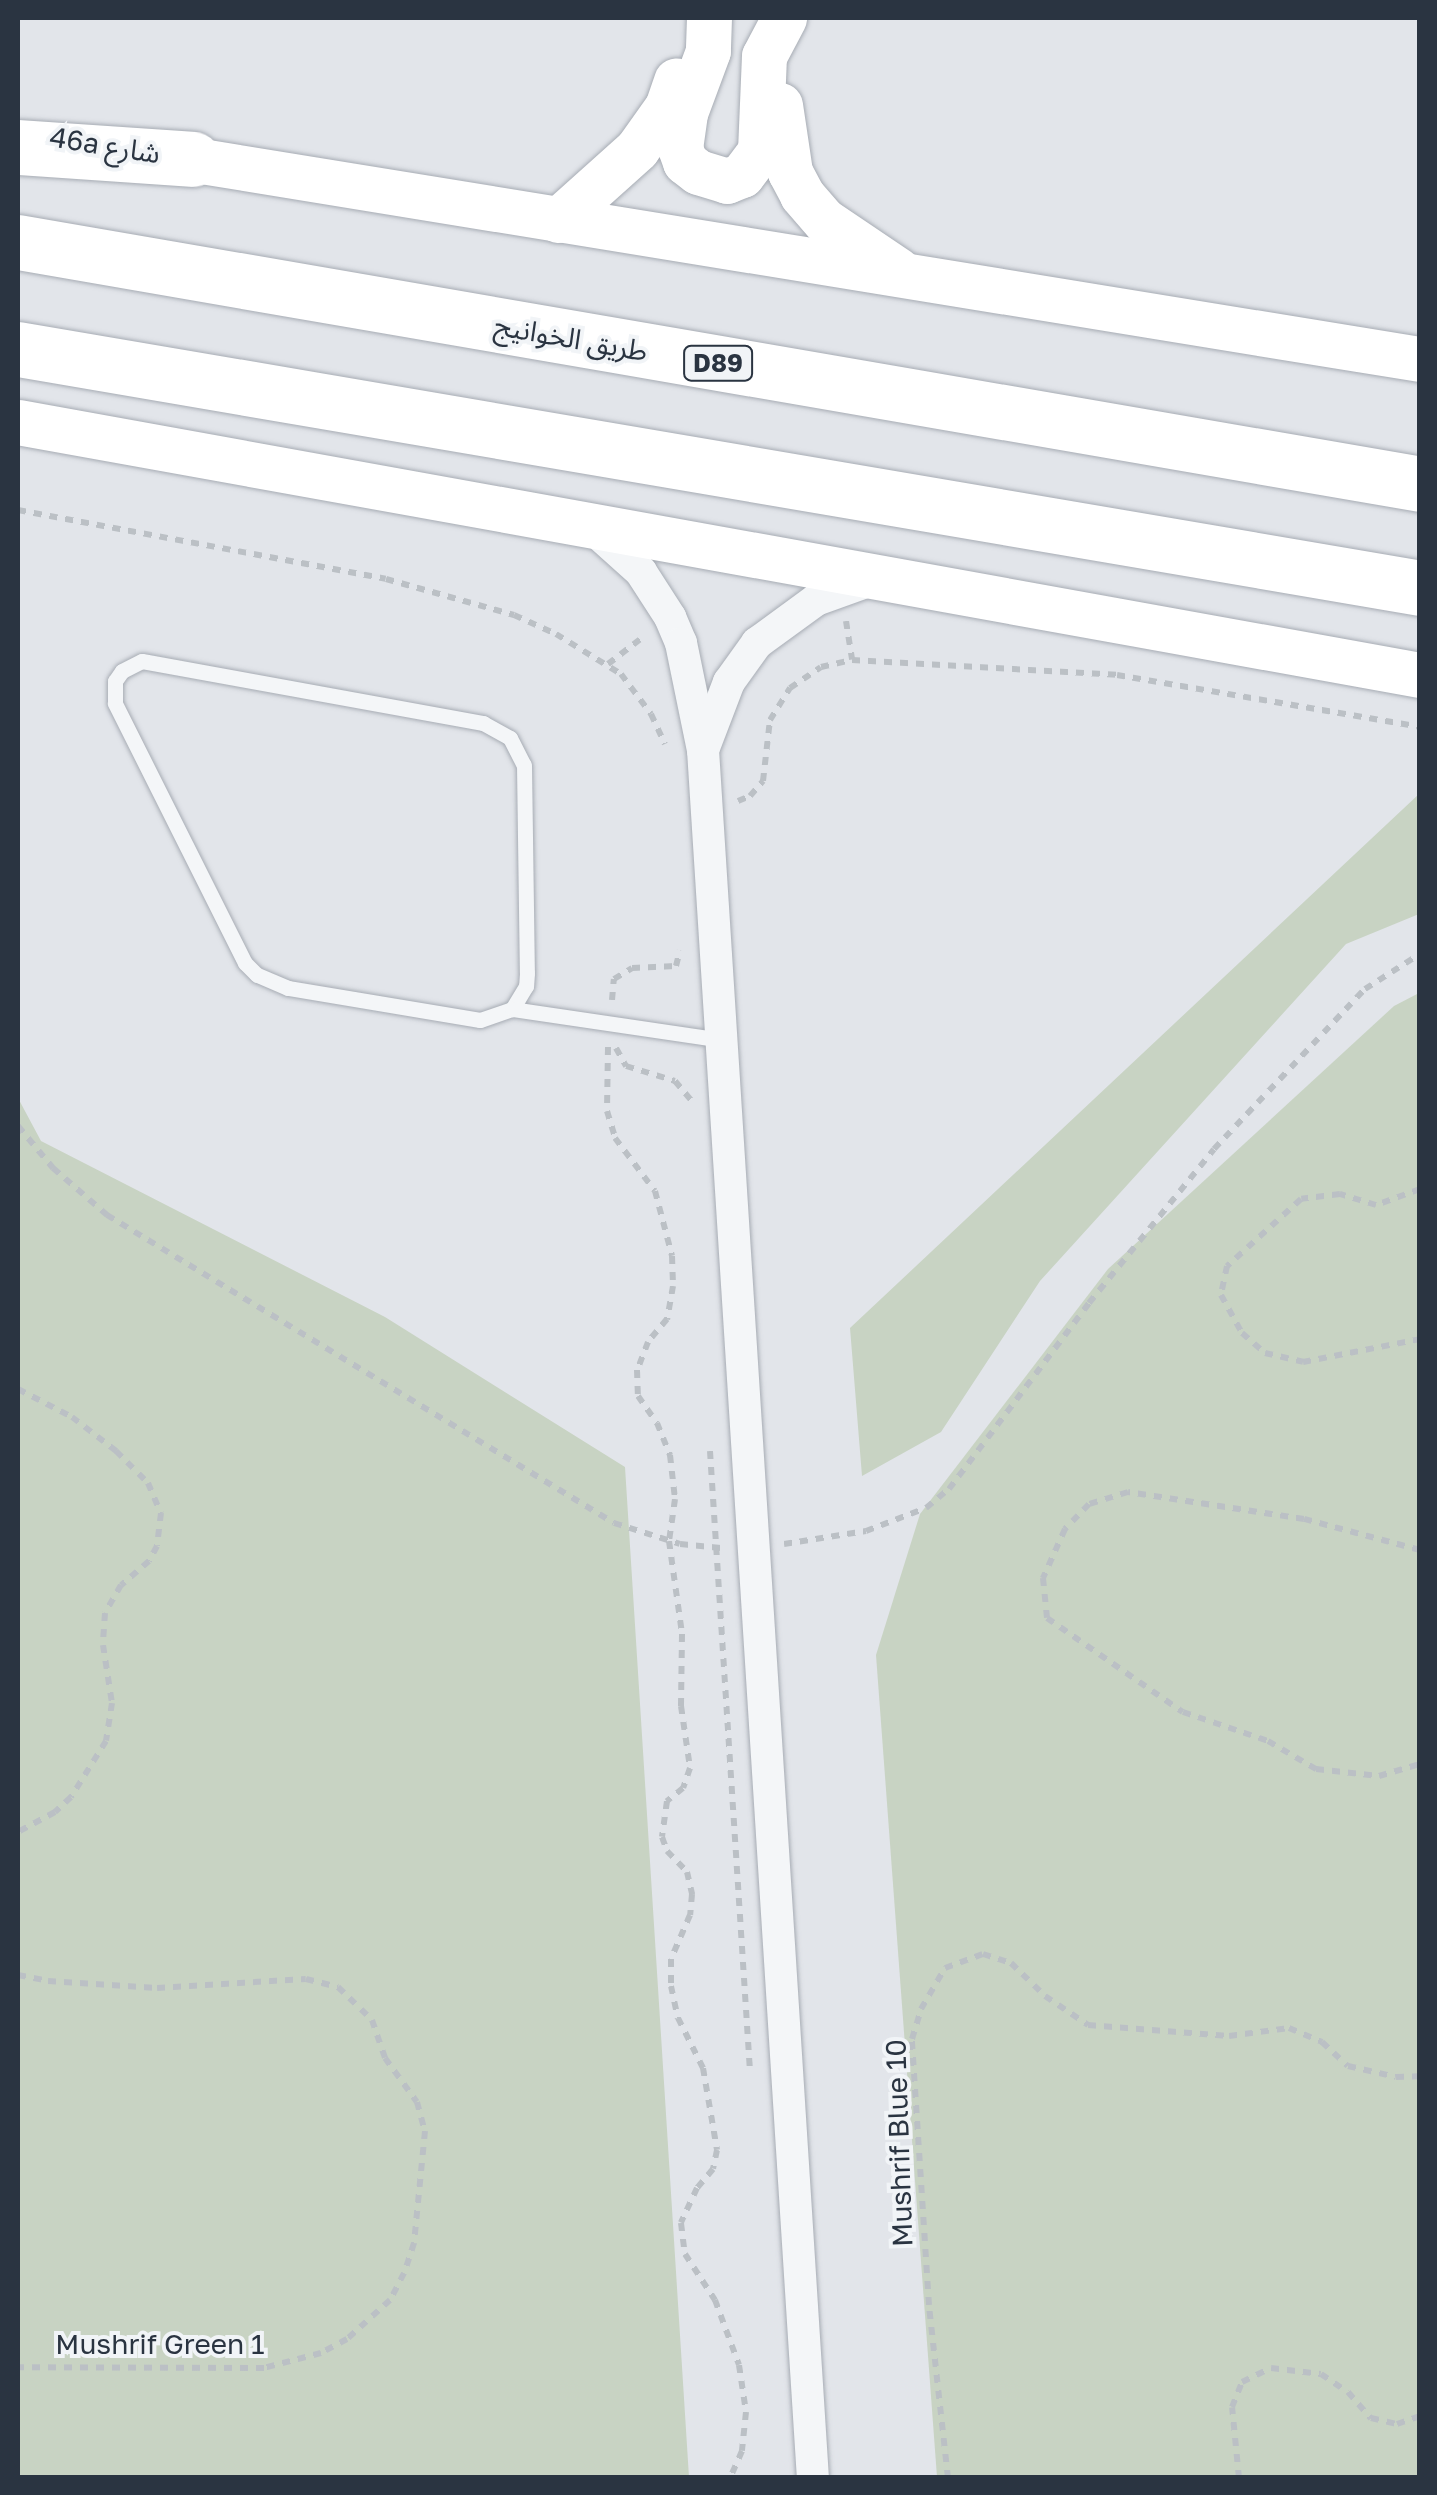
<!DOCTYPE html>
<meta charset="utf-8">
<style>
body{margin:0}
#map{position:relative;width:1437px;height:2495px;overflow:hidden;background:#e2e5ea;font-family:"Golos Text","Noto Sans Arabic",sans-serif}
div>[style]{position:absolute}
.green>*{inset:0;background:#c8d3c3}
.path>*{height:6px;margin-top:-3px;transform-origin:0;background:repeating-linear-gradient(90deg,#bbc0c5 0 8px,transparent 0 16px)}
.roads{filter:drop-shadow(0 0 2px #a7acb4) drop-shadow(0 0 2px #a7acb4)}
.lane>*{height:15px;margin:-7.5px;padding:0 7.5px;transform-origin:7.5px;border-radius:7.5px;background:#f4f6f8}
.street>*{height:32px;margin:-16px;padding:0 16px;transform-origin:16px;border-radius:16px;background:#f4f6f8}
.secondary>*{height:45px;margin:-22.5px;padding:0 22.5px;transform-origin:22.5px;border-radius:22.5px;background:#fff}
.highway>*{height:55px;margin:-27.5px;padding:0 27.5px;transform-origin:27.5px;border-radius:27.5px;background:#fff}
span{translate:-50% -50%;white-space:nowrap;text-align:center;line-height:1.15;-webkit-text-stroke:8px #f1f4f7;paint-order:stroke}
.shield-label span{padding:2px 8px;background:#f1f4f7;border:2px solid;border-radius:8px;-webkit-text-stroke-width:0}
.shield-label{font-size:25px;color:#2a3441;font-weight:700}
.street-label{font-size:28px;color:#2a3441}
.frame{position:absolute;inset:0;border:20px solid #2a3441;pointer-events:none}
</style>
<div id="map">
<div class="green">
<i style="clip-path:polygon(1419px 794px,1419px 914px,1346px 944px,1040px 1281px,941px 1432px,862px 1476px,850px 1328px)"></i>
<i style="clip-path:polygon(1419px 993px,1419px 2477px,937px 2477px,876px 1655px,920px 1514px,1108px 1269px,1394px 1006px)"></i>
<i style="clip-path:polygon(18px 1098px,41px 1141px,385px 1317px,625px 1467px,689px 2477px,18px 2477px)"></i>
</div>
<div class="path">
<i style="left:18px;top:510px;width:374px;rotate:10.6deg"></i>
<i style="left:386px;top:579px;width:133px;rotate:15.7deg"></i>
<i style="left:514px;top:615px;width:46px;rotate:24.3deg"></i>
<i style="left:556px;top:634px;width:76px;rotate:31.6deg"></i>
<i style="left:621px;top:674px;width:50px;rotate:53.1deg"></i>
<i style="left:651px;top:714px;width:33px;rotate:65deg"></i>
<i style="left:846px;top:621px;width:39px;rotate:81deg"></i>
<i style="left:608px;top:664px;width:44px;rotate:-37.6deg"></i>
<i style="left:738px;top:801px;width:13px;rotate:-23deg"></i>
<i style="left:750px;top:796px;width:20px;rotate:-49deg"></i>
<i style="left:763px;top:781px;width:61px;rotate:-83.5deg"></i>
<i style="left:770px;top:720px;width:38px;rotate:-58deg"></i>
<i style="left:790px;top:688px;width:37px;rotate:-34deg"></i>
<i style="left:821px;top:667px;width:32px;rotate:-13deg"></i>
<i style="left:852px;top:660px;width:265px;rotate:3.2deg"></i>
<i style="left:1117px;top:675px;width:307px;rotate:9.7deg"></i>
<i style="left:612px;top:1000px;width:21px;rotate:-85deg"></i>
<i style="left:614px;top:979px;width:21px;rotate:-31deg"></i>
<i style="left:632px;top:968px;width:44px;rotate:-2.6deg"></i>
<i style="left:676px;top:966px;width:16px;rotate:-76deg"></i>
<i style="left:608px;top:1047px;width:64px;rotate:90.9deg"></i>
<i style="left:607px;top:1111px;width:28px;rotate:73deg"></i>
<i style="left:615px;top:1138px;width:66px;rotate:53deg"></i>
<i style="left:655px;top:1191px;width:67px;rotate:75.3deg"></i>
<i style="left:672px;top:1256px;width:30px;rotate:88deg"></i>
<i style="left:673px;top:1286px;width:34px;rotate:100deg"></i>
<i style="left:667px;top:1319px;width:30px;rotate:130deg"></i>
<i style="left:648px;top:1342px;width:30px;rotate:111deg"></i>
<i style="left:637px;top:1370px;width:26px;rotate:88deg"></i>
<i style="left:638px;top:1396px;width:33px;rotate:55deg"></i>
<i style="left:657px;top:1423px;width:35px;rotate:68deg"></i>
<i style="left:670px;top:1455px;width:44px;rotate:83.5deg"></i>
<i style="left:675px;top:1499px;width:42px;rotate:98.1deg"></i>
<i style="left:669px;top:1541px;width:94px;rotate:82deg"></i>
<i style="left:682px;top:1634px;width:72px;rotate:90.8deg"></i>
<i style="left:681px;top:1706px;width:63px;rotate:81.7deg"></i>
<i style="left:690px;top:1768px;width:21px;rotate:109deg"></i>
<i style="left:683px;top:1788px;width:21px;rotate:141deg"></i>
<i style="left:667px;top:1801px;width:36px;rotate:98deg"></i>
<i style="left:662px;top:1837px;width:15px;rotate:70deg"></i>
<i style="left:667px;top:1851px;width:29px;rotate:46deg"></i>
<i style="left:687px;top:1872px;width:23px;rotate:77deg"></i>
<i style="left:692px;top:1894px;width:21px;rotate:95deg"></i>
<i style="left:690px;top:1915px;width:48px;rotate:113.4deg"></i>
<i style="left:671px;top:1959px;width:27px;rotate:90deg"></i>
<i style="left:671px;top:1986px;width:33px;rotate:78deg"></i>
<i style="left:678px;top:2018px;width:56px;rotate:63.4deg"></i>
<i style="left:703px;top:2068px;width:83px;rotate:80.3deg"></i>
<i style="left:717px;top:2150px;width:19px;rotate:102deg"></i>
<i style="left:713px;top:2169px;width:25px;rotate:130deg"></i>
<i style="left:697px;top:2188px;width:38px;rotate:115deg"></i>
<i style="left:681px;top:2223px;width:31px;rotate:83deg"></i>
<i style="left:685px;top:2254px;width:55px;rotate:56.9deg"></i>
<i style="left:715px;top:2300px;width:69px;rotate:69.7deg"></i>
<i style="left:739px;top:2365px;width:48px;rotate:81.5deg"></i>
<i style="left:746px;top:2412px;width:39px;rotate:96deg"></i>
<i style="left:742px;top:2451px;width:30px;rotate:114deg"></i>
<i style="left:616px;top:1048px;width:21px;rotate:61deg"></i>
<i style="left:626px;top:1066px;width:51px;rotate:17deg"></i>
<i style="left:675px;top:1081px;width:25px;rotate:50deg"></i>
<i style="left:18px;top:1126px;width:55px;rotate:50.2deg"></i>
<i style="left:53px;top:1168px;width:72px;rotate:41deg"></i>
<i style="left:107px;top:1215px;width:593px;rotate:31.28deg"></i>
<i style="left:614px;top:1523px;width:69px;rotate:17.7deg"></i>
<i style="left:680px;top:1544px;width:41px;rotate:5.6deg"></i>
<i style="left:1420px;top:1189px;width:47px;rotate:160deg"></i>
<i style="left:1376px;top:1205px;width:38px;rotate:-163deg"></i>
<i style="left:1340px;top:1194px;width:39px;rotate:173deg"></i>
<i style="left:1301px;top:1199px;width:100px;rotate:137.8deg"></i>
<i style="left:1227px;top:1266px;width:30px;rotate:102deg"></i>
<i style="left:1221px;top:1295px;width:43px;rotate:61.1deg"></i>
<i style="left:1242px;top:1333px;width:30px;rotate:41deg"></i>
<i style="left:1265px;top:1353px;width:39px;rotate:13deg"></i>
<i style="left:1303px;top:1362px;width:119px;rotate:-11.1deg"></i>
<i style="left:18px;top:1389px;width:61px;rotate:27.4deg"></i>
<i style="left:72px;top:1417px;width:56px;rotate:37.7deg"></i>
<i style="left:116px;top:1451px;width:45px;rotate:45deg"></i>
<i style="left:148px;top:1483px;width:33px;rotate:67deg"></i>
<i style="left:161px;top:1513px;width:33px;rotate:97deg"></i>
<i style="left:157px;top:1546px;width:17px;rotate:118deg"></i>
<i style="left:149px;top:1561px;width:37px;rotate:139deg"></i>
<i style="left:121px;top:1585px;width:32px;rotate:120deg"></i>
<i style="left:105px;top:1613px;width:32px;rotate:94deg"></i>
<i style="left:103px;top:1645px;width:59px;rotate:81.2deg"></i>
<i style="left:112px;top:1703px;width:38px;rotate:99deg"></i>
<i style="left:106px;top:1741px;width:66px;rotate:122deg"></i>
<i style="left:71px;top:1797px;width:22px;rotate:137deg"></i>
<i style="left:55px;top:1812px;width:42px;rotate:151.6deg"></i>
<i style="left:710px;top:1451px;width:622px;rotate:86.31deg"></i>
<i style="left:784px;top:1544px;width:83px;rotate:-9deg"></i>
<i style="left:866px;top:1531px;width:64px;rotate:-21deg"></i>
<i style="left:926px;top:1508px;width:30px;rotate:-40deg"></i>
<i style="left:949px;top:1489px;width:233px;rotate:-53deg"></i>
<i style="left:1089px;top:1303px;width:198px;rotate:-50.9deg"></i>
<i style="left:1214px;top:1149px;width:220px;rotate:-46.7deg"></i>
<i style="left:1365px;top:989px;width:65px;rotate:-32.5deg"></i>
<i style="left:1420px;top:1550px;width:120px;rotate:-165deg"></i>
<i style="left:1304px;top:1519px;width:178px;rotate:-171.3deg"></i>
<i style="left:1128px;top:1492px;width:41px;rotate:162.9deg"></i>
<i style="left:1089px;top:1504px;width:35px;rotate:134deg"></i>
<i style="left:1065px;top:1529px;width:54px;rotate:114.2deg"></i>
<i style="left:1043px;top:1578px;width:40px;rotate:84.3deg"></i>
<i style="left:1047px;top:1618px;width:165px;rotate:34.7deg"></i>
<i style="left:1183px;top:1712px;width:90px;rotate:18.8deg"></i>
<i style="left:1268px;top:1741px;width:56px;rotate:30.3deg"></i>
<i style="left:1316px;top:1769px;width:63px;rotate:6.3deg"></i>
<i style="left:1379px;top:1776px;width:43px;rotate:-16.3deg"></i>
<i style="left:18px;top:1975px;width:31px;rotate:11deg"></i>
<i style="left:48px;top:1981px;width:109px;rotate:3.7deg"></i>
<i style="left:157px;top:1988px;width:149px;rotate:-3.5deg"></i>
<i style="left:306px;top:1979px;width:33px;rotate:14deg"></i>
<i style="left:338px;top:1987px;width:47px;rotate:44.1deg"></i>
<i style="left:372px;top:2020px;width:40px;rotate:71.1deg"></i>
<i style="left:385px;top:2058px;width:54px;rotate:54deg"></i>
<i style="left:417px;top:2102px;width:30px;rotate:75deg"></i>
<i style="left:425px;top:2131px;width:113px;rotate:95.6deg"></i>
<i style="left:414px;top:2243px;width:32px;rotate:108deg"></i>
<i style="left:404px;top:2273px;width:30px;rotate:117deg"></i>
<i style="left:390px;top:2300px;width:58px;rotate:137.8deg"></i>
<i style="left:347px;top:2339px;width:30px;rotate:152deg"></i>
<i style="left:321px;top:2353px;width:59px;rotate:165.3deg"></i>
<i style="left:264px;top:2368px;width:246px;rotate:-179.8deg"></i>
<i style="left:948px;top:2478px;width:174px;rotate:-96.3deg"></i>
<i style="left:929px;top:2305px;width:267px;rotate:-93.7deg"></i>
<i style="left:912px;top:2039px;width:31px;rotate:-73deg"></i>
<i style="left:921px;top:2009px;width:48px;rotate:-59.7deg"></i>
<i style="left:945px;top:1968px;width:40px;rotate:-20.2deg"></i>
<i style="left:983px;top:1954px;width:29px;rotate:18deg"></i>
<i style="left:1011px;top:1963px;width:47px;rotate:44.1deg"></i>
<i style="left:1045px;top:1996px;width:52px;rotate:34deg"></i>
<i style="left:1088px;top:2025px;width:141px;rotate:4.5deg"></i>
<i style="left:1229px;top:2036px;width:61px;rotate:-7.6deg"></i>
<i style="left:1289px;top:2028px;width:36px;rotate:23deg"></i>
<i style="left:1322px;top:2042px;width:35px;rotate:43deg"></i>
<i style="left:1348px;top:2066px;width:49px;rotate:12.9deg"></i>
<i style="left:1396px;top:2077px;width:24px;rotate:-2deg"></i>
<i style="left:1239px;top:2478px;width:71px;rotate:-95.6deg"></i>
<i style="left:1232px;top:2407px;width:27px;rotate:-68deg"></i>
<i style="left:1242px;top:2382px;width:32px;rotate:-26deg"></i>
<i style="left:1271px;top:2368px;width:50px;rotate:6.8deg"></i>
<i style="left:1321px;top:2374px;width:32px;rotate:34deg"></i>
<i style="left:1348px;top:2392px;width:35px;rotate:49deg"></i>
<i style="left:1371px;top:2418px;width:27px;rotate:13deg"></i>
<i style="left:1397px;top:2424px;width:24px;rotate:-19deg"></i>
</div>
<div class="roads">
<div class="lane">
<i style="left:142px;top:661px;width:347px;rotate:10.3deg"></i>
<i style="left:483px;top:723px;width:31px;rotate:29deg"></i>
<i style="left:510px;top:738px;width:30px;rotate:63deg"></i>
<i style="left:524px;top:765px;width:208px;rotate:89.2deg"></i>
<i style="left:527px;top:973px;width:13px;rotate:94deg"></i>
<i style="left:526px;top:986px;width:27px;rotate:121deg"></i>
<i style="left:512px;top:1009px;width:34px;rotate:161deg"></i>
<i style="left:480px;top:1020px;width:195px;rotate:-170.5deg"></i>
<i style="left:288px;top:988px;width:34px;rotate:-157deg"></i>
<i style="left:257px;top:975px;width:17px;rotate:-135deg"></i>
<i style="left:245px;top:963px;width:291px;rotate:-116.6deg"></i>
<i style="left:115px;top:703px;width:22px;rotate:-90deg"></i>
<i style="left:115px;top:681px;width:12px;rotate:-55deg"></i>
<i style="left:122px;top:671px;width:22px;rotate:-27deg"></i>
<i style="left:512px;top:1009px;width:211px;rotate:8.4deg"></i>
</div>
<div class="street">
<i style="left:590px;top:526px;width:69px;rotate:42deg"></i>
<i style="left:641px;top:572px;width:54px;rotate:57.2deg"></i>
<i style="left:670px;top:617px;width:28px;rotate:67deg"></i>
<i style="left:681px;top:643px;width:109px;rotate:78.4deg"></i>
<i style="left:703px;top:750px;width:1731px;rotate:86.36deg"></i>
<i style="left:703px;top:750px;width:73px;rotate:-69.1deg"></i>
<i style="left:729px;top:682px;width:48px;rotate:-54.3deg"></i>
<i style="left:757px;top:643px;width:73px;rotate:-36.1deg"></i>
<i style="left:816px;top:600px;width:62px;rotate:-19.9deg"></i>
</div>
<div class="secondary">
<i style="left:709px;top:18px;width:33px;rotate:92deg"></i>
<i style="left:708px;top:51px;width:66px;rotate:110.4deg"></i>
<i style="left:685px;top:113px;width:35px;rotate:98deg"></i>
<i style="left:680px;top:148px;width:15px;rotate:70deg"></i>
<i style="left:685px;top:162px;width:16px;rotate:38deg"></i>
<i style="left:698px;top:172px;width:30px;rotate:17deg"></i>
<i style="left:727px;top:181px;width:16px;rotate:-22deg"></i>
<i style="left:742px;top:175px;width:30px;rotate:-53deg"></i>
<i style="left:760px;top:151px;width:95px;rotate:-87.6deg"></i>
<i style="left:764px;top:56px;width:43px;rotate:-62.2deg"></i>
<i style="left:780px;top:105px;width:68px;rotate:81.5deg"></i>
<i style="left:790px;top:172px;width:26px;rotate:62deg"></i>
<i style="left:802px;top:195px;width:35px;rotate:49deg"></i>
<i style="left:825px;top:221px;width:88px;rotate:33.9deg"></i>
<i style="left:158px;top:154px;width:1279px;rotate:9.23deg"></i>
<i style="left:558px;top:220px;width:106px;rotate:-41.9deg"></i>
<i style="left:637px;top:149px;width:52px;rotate:-54.5deg"></i>
<i style="left:667px;top:107px;width:28px;rotate:-71deg"></i>
<i style="left:18px;top:422px;width:1425px;rotate:10.23deg"></i>
</div>
<div class="highway">
<i style="left:18px;top:147px;width:175px;rotate:3.9deg"></i>
<i style="left:18px;top:242px;width:1423px;rotate:9.79deg"></i>
<i style="left:18px;top:349px;width:1422px;rotate:9.67deg"></i>
</div>
</div>
<div class="shield-label">
<span style="left:718px;top:363px">D89</span>
</div>
<div class="street-label">
<span style="left:105px;top:145px;rotate:9deg">46a شارع</span>
<span style="left:571px;top:338px;rotate:10deg">طريق الخوانيج</span>
<span style="left:899px;top:2143px;rotate:-92deg">Mushrif Blue 10</span>
<span style="left:160px;top:2344px">Mushrif Green 1</span>
</div>
<div class="frame"></div>
</div>
